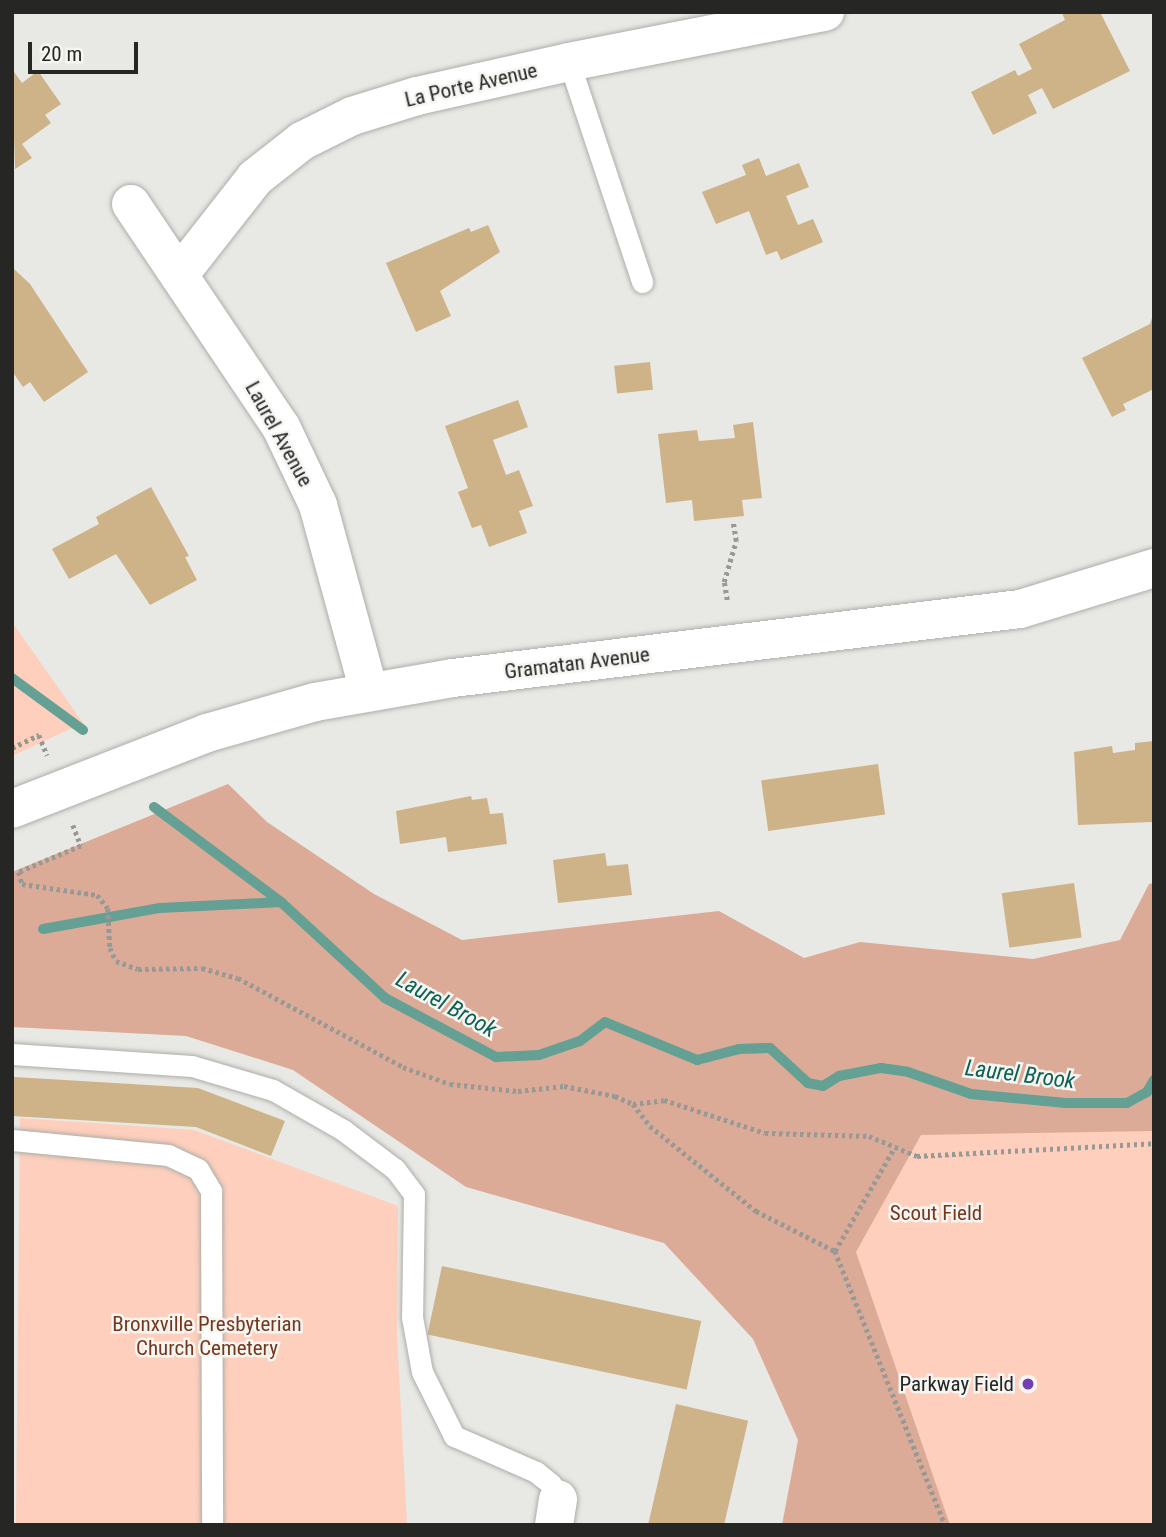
<!DOCTYPE html>
<style>
body{margin:0}
#map{position:relative;width:1166px;height:1537px;overflow:hidden;background:#e8e8e4;font-family:"Roboto Condensed",sans-serif}
div>[style]{position:absolute}
.green>*{inset:0;background:#fdcfbc}
.forest>*{inset:0;background:#dcab97}
.stream>*{height:10px;margin:-5px;padding:0 5px;transform-origin:5px;border-radius:5px;background:#64a093}
.building>*{inset:0;background:#ceb288;transform-origin:0 0}
.path>*{height:4.5px;margin-top:-2.25px;transform-origin:0;background:repeating-linear-gradient(90deg,#989995 0 3.5px,transparent 0 7px)}
.roads{filter:drop-shadow(0 0 2px #adadaa) drop-shadow(0 0 2px #adadaa)}
.service>*{height:21px;margin:-10.5px;padding:0 10.5px;transform-origin:10.5px;border-radius:10.5px;background:#fff}
.minor>*{height:38px;margin:-19px;padding:0 19px;transform-origin:19px;border-radius:19px;background:#fff}
.tertiary>*{height:38px;margin:-19px;padding:0 19px;transform-origin:19px;border-radius:19px;background:#fff}
.dots>*{width:19px;height:19px;translate:-50% -50%;box-sizing:border-box;border:4px solid #f5f5f2;border-radius:50%}
span{translate:-50% -50%;white-space:nowrap;text-align:center;line-height:1.15;-webkit-text-stroke:5px #f5f5f2;paint-order:stroke}
.street-label{font-size:21px;color:#262725}
.park-label{font-size:21px;color:#76381d}
.poi-label{font-size:21px;color:#262725}
.right{translate:-100% -50%;text-align:right}
.water-label{font-size:23px;color:#0f6154;font-style:italic}
.frame{position:absolute;inset:0;border:14px solid #262725;pointer-events:none}
.scale{position:absolute;left:28px;top:42px;width:110px;height:32px;box-sizing:border-box;border:4px solid #262725;border-top:0;padding-left:9px;font-size:21px;line-height:24px;white-space:nowrap;color:#262725;-webkit-text-stroke:5px #f5f5f2;paint-order:stroke}
</style>
<div id="map">
<div class="green">
<i style="clip-path:polygon(12px 622px,83px 723px,12px 756px)"></i>
<i style="clip-path:polygon(265px 825px,422px 945px,1154px 989px,1154px 1525px,790px 1525px,804px 1437px,757px 1334px,672px 1237px,12px 878px)"></i>
<i style="clip-path:polygon(20px 1118px,194px 1130px,398px 1206px,397px 1336px,407px 1525px,16px 1525px)"></i>
</div>
<div class="forest">
<i style="clip-path:polygon(228px 784px,267px 822px,374px 894px,462px 940px,719px 911px,804px 958px,860px 942px,1033px 959px,1120px 940px,1149px 884px,1154px 883px,1154px 1131px,921px 1135px,856px 1252px,950px 1525px,782px 1525px,798px 1440px,753px 1339px,664px 1243px,466px 1187px,293px 1070px,186px 1036px,12px 1027px,12px 872px)"></i>
</div>
<div class="stream">
<i style="left:12px;top:678px;width:88px;rotate:36.2deg"></i>
<i style="left:154px;top:807px;width:159px;rotate:36.8deg"></i>
<i style="left:281px;top:902px;width:142px;rotate:42.7deg"></i>
<i style="left:385px;top:998px;width:126px;rotate:28deg"></i>
<i style="left:496px;top:1057px;width:43px;rotate:-2.7deg"></i>
<i style="left:539px;top:1055px;width:43px;rotate:-18.9deg"></i>
<i style="left:580px;top:1041px;width:31px;rotate:-37deg"></i>
<i style="left:605px;top:1022px;width:100px;rotate:22.4deg"></i>
<i style="left:697px;top:1060px;width:43px;rotate:-14.7deg"></i>
<i style="left:739px;top:1049px;width:31px;rotate:-2deg"></i>
<i style="left:770px;top:1048px;width:52px;rotate:42.6deg"></i>
<i style="left:808px;top:1083px;width:15px;rotate:11deg"></i>
<i style="left:823px;top:1086px;width:19px;rotate:-32deg"></i>
<i style="left:839px;top:1076px;width:43px;rotate:-10.8deg"></i>
<i style="left:881px;top:1068px;width:27px;rotate:8deg"></i>
<i style="left:908px;top:1072px;width:67px;rotate:19.2deg"></i>
<i style="left:971px;top:1094px;width:95px;rotate:5.4deg"></i>
<i style="left:1066px;top:1103px;width:61px"></i>
<i style="left:1127px;top:1103px;width:23px;rotate:-29deg"></i>
<i style="left:1147px;top:1092px;width:14px;rotate:-60deg"></i>
<i style="left:43px;top:929px;width:119px;rotate:-10.2deg"></i>
<i style="left:160px;top:908px;width:121px;rotate:-2.8deg"></i>
</div>
<div class="building">
<i style="clip-path:polygon(1100px 12px,1130px 71px,1053px 109px,1042px 88px,1028px 95px,1037px 113px,993px 135px,971px 92px,1015px 70px,1018px 76px,1032px 69px,1019px 44px,1065px 20px,1062px 13px)"></i>
<i style="clip-path:polygon(12px 69px,22px 83px,38px 71px,61px 104px,45px 115px,51px 123px,22px 144px,32px 158px,15px 169px)"></i>
<i style="clip-path:polygon(759px 158px,766px 176px,799px 163px,809px 187px,786px 196px,798px 225px,813px 219px,823px 242px,781px 260px,777px 251px,766px 255px,749px 211px,716px 224px,702px 192px,746px 175px,742px 165px)"></i>
<i style="clip-path:polygon(488px 225px,500px 252px,440px 291px,451px 316px,416px 332px,386px 263px,469px 228px,471px 232px)"></i>
<i style="clip-path:polygon(14px 269px,30px 284px,88px 372px,44px 402px,30px 382px,23px 387px,12px 371px)"></i>
<i style="clip-path:polygon(1154px 312px,1154px 389px,1123px 404px,1126px 410px,1112px 417px,1082px 358px,1150px 324px)"></i>
<i style="left:650px;top:362px;width:28px;height:36px;rotate:84deg"></i>
<i style="clip-path:polygon(518px 400px,528px 427px,493px 440px,506px 475px,519px 470px,533px 506px,519px 511px,527px 533px,489px 547px,481px 525px,472px 528px,458px 492px,468px 488px,445px 426px)"></i>
<i style="clip-path:polygon(753px 422px,762px 498px,742px 500px,744px 516px,694px 521px,692px 500px,666px 503px,658px 434px,697px 430px,699px 441px,735px 438px,733px 425px)"></i>
<i style="clip-path:polygon(151px 487px,189px 556px,185px 557px,197px 580px,150px 605px,116px 554px,69px 579px,52px 549px,99px 524px,96px 517px)"></i>
<i style="clip-path:polygon(1154px 741px,1152px 822px,1078px 825px,1074px 752px,1112px 746px,1113px 753px,1135px 750px,1135px 743px)"></i>
<i style="left:878px;top:764px;width:51px;height:118px;rotate:82deg"></i>
<i style="clip-path:polygon(471px 796px,472px 800px,487px 798px,490px 814px,503px 813px,507px 844px,448px 852px,446px 837px,400px 844px,396px 811px)"></i>
<i style="clip-path:polygon(605px 853px,607px 866px,628px 864px,632px 895px,558px 903px,553px 860px)"></i>
<i style="left:1074px;top:883px;width:55px;height:73px;rotate:82deg"></i>
<i style="clip-path:polygon(14px 1077px,198px 1088px,285px 1121px,271px 1156px,196px 1127px,12px 1116px)"></i>
<i style="left:442px;top:1266px;width:265px;height:70px;rotate:12deg"></i>
<i style="left:676px;top:1404px;width:74px;height:124px;rotate:13deg"></i>
</div>
<div class="path">
<i style="left:727px;top:600px;width:18px;rotate:-99deg"></i>
<i style="left:724px;top:582px;width:43px;rotate:-73.7deg"></i>
<i style="left:736px;top:541px;width:18px;rotate:-99deg"></i>
<i style="left:12px;top:748px;width:30px;rotate:-26deg"></i>
<i style="left:39px;top:735px;width:22px;rotate:68deg"></i>
<i style="left:73px;top:825px;width:22px;rotate:69deg"></i>
<i style="left:81px;top:846px;width:67px;rotate:157.2deg"></i>
<i style="left:19px;top:872px;width:12px;rotate:76deg"></i>
<i style="left:22px;top:884px;width:76px;rotate:8.3deg"></i>
<i style="left:97px;top:895px;width:17px;rotate:50deg"></i>
<i style="left:108px;top:908px;width:40px;rotate:87.1deg"></i>
<i style="left:110px;top:948px;width:14px;rotate:65deg"></i>
<i style="left:116px;top:961px;width:23px;rotate:20deg"></i>
<i style="left:138px;top:969px;width:64px;rotate:-0.9deg"></i>
<i style="left:202px;top:968px;width:37px;rotate:16deg"></i>
<i style="left:238px;top:978px;width:187px;rotate:28.3deg"></i>
<i style="left:403px;top:1067px;width:50px;rotate:19.9deg"></i>
<i style="left:450px;top:1084px;width:68px;rotate:5.9deg"></i>
<i style="left:518px;top:1091px;width:46px;rotate:-6.2deg"></i>
<i style="left:564px;top:1086px;width:52px;rotate:11.1deg"></i>
<i style="left:615px;top:1096px;width:20px;rotate:24deg"></i>
<i style="left:633px;top:1104px;width:28px;rotate:52deg"></i>
<i style="left:650px;top:1126px;width:136px;rotate:38.7deg"></i>
<i style="left:756px;top:1211px;width:89px;rotate:26.9deg"></i>
<i style="left:835px;top:1251px;width:295px;rotate:68.1deg"></i>
<i style="left:633px;top:1104px;width:31px;rotate:-7deg"></i>
<i style="left:664px;top:1100px;width:106px;rotate:18.1deg"></i>
<i style="left:765px;top:1133px;width:104px;rotate:1.7deg"></i>
<i style="left:869px;top:1136px;width:52px;rotate:22.6deg"></i>
<i style="left:917px;top:1156px;width:237px;rotate:-3.1deg"></i>
<i style="left:835px;top:1251px;width:116px;rotate:-60.1deg"></i>
</div>
<div class="roads">
<div class="service">
<i style="left:569px;top:62px;width:232px;rotate:71.6deg"></i>
<i style="left:12px;top:1054px;width:180px;rotate:3.8deg"></i>
<i style="left:192px;top:1066px;width:84px;rotate:16.5deg"></i>
<i style="left:273px;top:1090px;width:81px;rotate:29.7deg"></i>
<i style="left:343px;top:1130px;width:65px;rotate:36.9deg"></i>
<i style="left:395px;top:1169px;width:31px;rotate:53deg"></i>
<i style="left:414px;top:1194px;width:123px;rotate:90.9deg"></i>
<i style="left:412px;top:1317px;width:56px;rotate:79.7deg"></i>
<i style="left:422px;top:1372px;width:72px;rotate:63.4deg"></i>
<i style="left:454px;top:1436px;width:90px;rotate:23.7deg"></i>
<i style="left:536px;top:1472px;width:19px;rotate:39deg"></i>
<i style="left:551px;top:1484px;width:17px;rotate:65deg"></i>
<i style="left:12px;top:1140px;width:157px;rotate:5.5deg"></i>
<i style="left:168px;top:1155px;width:33px;rotate:25deg"></i>
<i style="left:198px;top:1169px;width:26px;rotate:59deg"></i>
<i style="left:211px;top:1191px;width:334px;rotate:89.8deg"></i>
</div>
<div class="minor">
<i style="left:131px;top:204px;width:269px;rotate:56.1deg"></i>
<i style="left:281px;top:427px;width:86px;rotate:64.6deg"></i>
<i style="left:318px;top:505px;width:193px;rotate:74.7deg"></i>
<i style="left:179px;top:275px;width:123px;rotate:-51.9deg"></i>
<i style="left:255px;top:178px;width:60px;rotate:-38.2deg"></i>
<i style="left:302px;top:141px;width:56px;rotate:-26.6deg"></i>
<i style="left:352px;top:116px;width:68px;rotate:-17.1deg"></i>
<i style="left:417px;top:96px;width:156px;rotate:-12.6deg"></i>
<i style="left:569px;top:62px;width:261px;rotate:-11.1deg"></i>
<i style="left:554px;top:1525px;width:26px;rotate:-81deg"></i>
</div>
<div class="tertiary">
<i style="left:12px;top:809px;width:209px;rotate:-21.3deg"></i>
<i style="left:207px;top:733px;width:112px;rotate:-16deg"></i>
<i style="left:315px;top:702px;width:140px;rotate:-9.9deg"></i>
<i style="left:453px;top:678px;width:571px;rotate:-6.94deg"></i>
<i style="left:1020px;top:609px;width:140px;rotate:-17deg"></i>
</div>
</div>
<div class="dots">
<i style="left:1028px;top:1384px;background:#733db3"></i>
</div>
<div class="street-label">
<span style="left:471px;top:85px;rotate:-13deg">La Porte Avenue</span>
<span style="left:279px;top:434px;rotate:61deg">Laurel Avenue</span>
<span style="left:577px;top:663px;rotate:-7deg">Gramatan Avenue</span>
</div>
<div class="park-label">
<span style="left:936px;top:1213px">Scout Field</span>
<span style="left:207px;top:1336px">Bronxville Presbyterian<br>Church Cemetery</span>
</div>
<div class="poi-label">
<span class="right" style="left:1014px;top:1384px">Parkway Field</span>
</div>
<div class="water-label">
<span style="left:446px;top:1005px;rotate:29deg">Laurel Brook</span>
<span style="left:1020px;top:1075px;rotate:7deg">Laurel Brook</span>
</div>
<div class="frame"></div>
<div class="scale">20 m</div>
</div>
